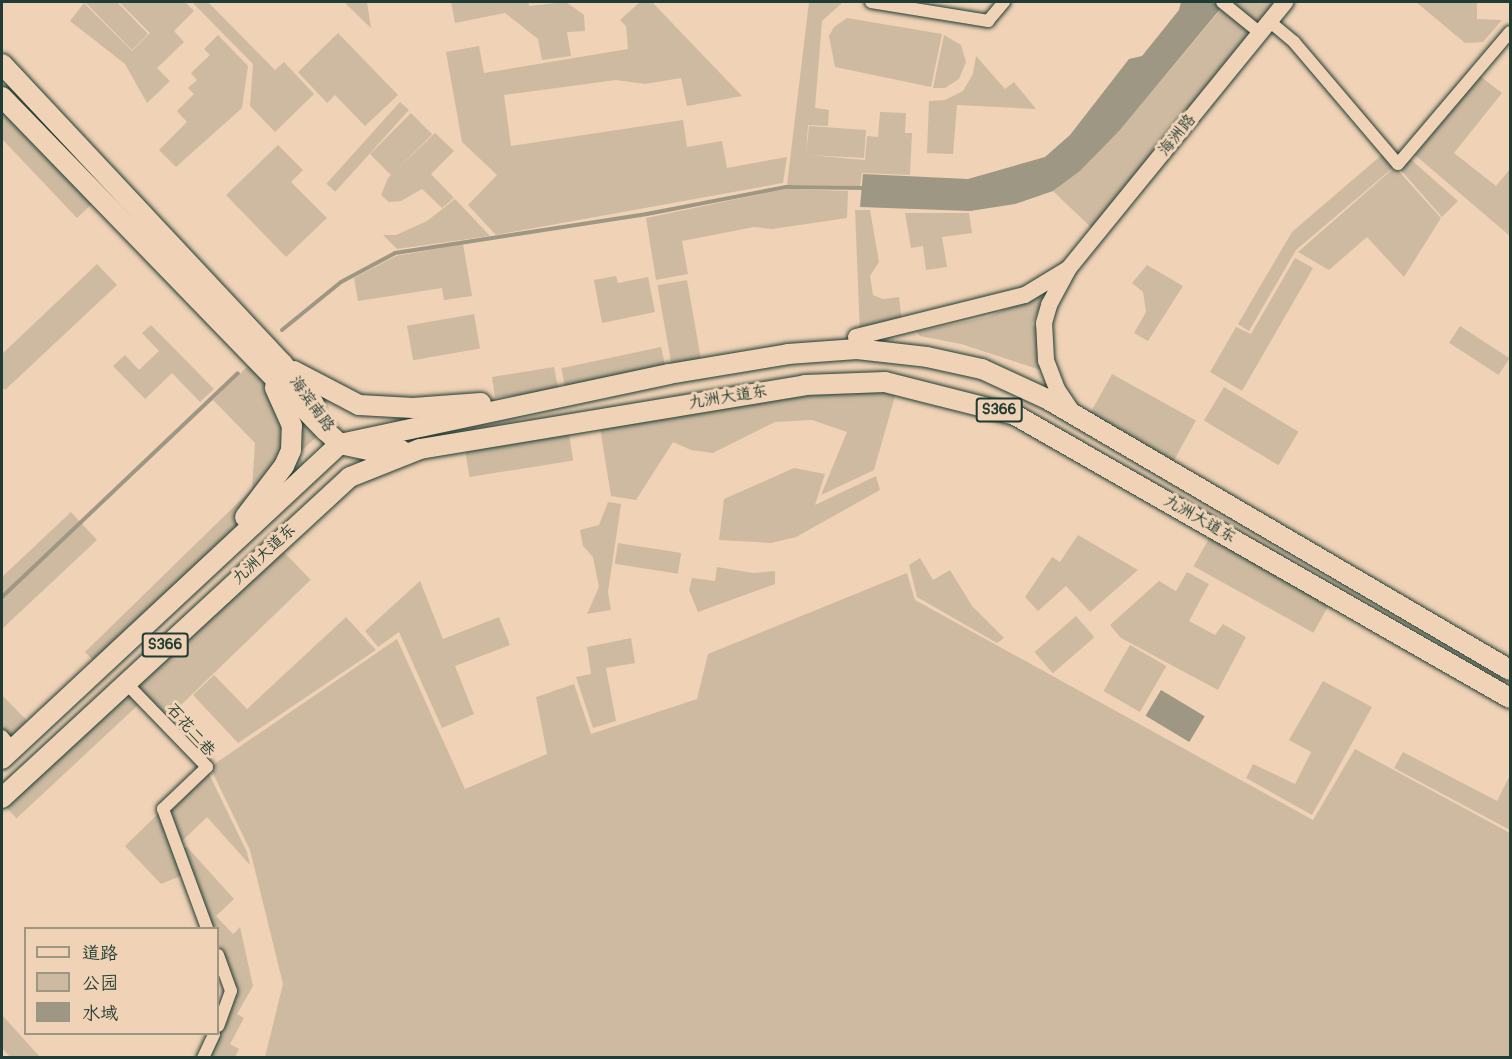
<!DOCTYPE html>
<meta charset="utf-8">
<style>
body{margin:0}
#map{position:relative;width:1512px;height:1059px;overflow:hidden;background:#f0d2b6;font-family:Pangolin,"LXGW WenKai TC",sans-serif}
div>[style]{position:absolute}
.green>*{inset:0;background:#cebaa1;transform-origin:0 0}
.water>*{inset:0;background:#9d9783;transform-origin:0 0}
.stream>*{height:4px;margin:-2px;padding:0 2px;transform-origin:2px;border-radius:2px;background:#9d9783}
.roads{filter:drop-shadow(0 0 2px #1f3d34) drop-shadow(0 0 2px #1f3d34)}
.minor>*{height:12px;margin:-6px;padding:0 6px;transform-origin:6px;border-radius:6px;background:#f0d2b6}
.tertiary>*{height:16px;margin:-8px;padding:0 8px;transform-origin:8px;border-radius:8px;background:#f0d2b6}
.primary>*{height:20px;margin:-10px;padding:0 10px;transform-origin:10px;border-radius:10px;background:#f0d2b6}
span{translate:-50% -50%;white-space:nowrap;text-align:center;line-height:1.15;-webkit-text-stroke:6px #f0d2b6;paint-order:stroke}
.shield-label span{padding:2px 4px;background:#f0d2b6;border:2px solid;border-radius:4px;-webkit-text-stroke-width:0}
.shield-label{font-size:15px;color:#1f3d34;font-weight:700}
.street-label{font-size:16px;color:#1f3d34}
.frame{position:absolute;inset:0;border:3px solid #1f3d34;pointer-events:none}
.legend{position:absolute;left:24px;top:927px;width:195px;height:108px;box-sizing:border-box;background:#f0d2b6;border:2px solid #9c9682;margin:0;padding:8px 10px;list-style:none;font-size:18px;color:#1f3d34}
.legend li{display:flex;align-items:center;gap:12px;height:30px}
.legend b{width:30px;border:2px solid #9c9682}
</style>
<div id="map">
<div class="green">
<i style="clip-path:polygon(85px 2px,117px 2px,148px 34px,132px 50px)"></i>
<i style="clip-path:polygon(119px 2px,185px 2px,194px 11px,174px 31px,184px 42px,157px 68px,170px 81px,147px 103px,125px 64px,70px 21px,84px 3px,132px 51px,150px 33px)"></i>
<i style="clip-path:polygon(192px 2px,208px 2px,275px 70px,284px 62px,314px 94px,275px 132px,250px 106px,253px 64px)"></i>
<i style="clip-path:polygon(344px 2px,367px 2px,371px 28px)"></i>
<i style="clip-path:polygon(451px 2px,528px 2px,529px 6px,566px 2px,584px 15px,585px 31px,567px 32px,571px 56px,542px 60px,538px 39px,505px 13px,455px 23px)"></i>
<i style="clip-path:polygon(640px 2px,652px 2px,742px 96px,687px 106px,681px 78px,645px 84px,616px 80px,504px 95px,511px 146px,683px 120px,687px 147px,722px 141px,727px 168px,787px 157px,783px 183px,496px 235px,468px 205px,497px 175px,462px 142px,446px 52px,479px 46px,484px 73px,628px 49px,626px 26px,620px 20px)"></i>
<i style="clip-path:polygon(809px 2px,843px 2px,822px 21px,815px 108px,829px 110px,828px 126px,808px 125px,806px 155px,809px 126px,866px 130px,864px 158px,809px 155px,865px 160px,867px 136px,878px 137px,880px 112px,906px 113px,905px 133px,912px 133px,910px 175px,862px 173px,860px 186px,787px 185px)"></i>
<i style="clip-path:polygon(1227px 2px,1285px 2px,1097px 233px,1053px 191px,1080px 171px,1120px 130px)"></i>
<i style="clip-path:polygon(1416px 2px,1477px 2px,1477px 19px,1502px 20px,1483px 42px,1465px 43px)"></i>
<i style="clip-path:polygon(847px 18px,942px 34px,931px 87px,835px 67px,829px 36px,834px 27px)"></i>
<i style="clip-path:polygon(338px 33px,398px 95px,365px 126px,335px 95px,327px 103px,298px 72px)"></i>
<i style="clip-path:polygon(218px 35px,248px 66px,242px 108px,176px 167px,159px 150px,187px 122px,177px 111px,194px 94px,188px 88px,197px 80px,191px 73px,210px 55px,204px 49px)"></i>
<i style="clip-path:polygon(944px 35px,961px 45px,966px 62px,959px 79px,945px 88px,933px 88px)"></i>
<i style="clip-path:polygon(976px 56px,1005px 89px,1014px 82px,1036px 109px,957px 105px,953px 154px,927px 153px,929px 101px,945px 100px,963px 91px,973px 74px)"></i>
<i style="clip-path:polygon(1480px 76px,1502px 93px,1454px 153px,1496px 186px,1510px 169px,1510px 236px,1415px 155px)"></i>
<i style="clip-path:polygon(2px 101px,96px 200px,77px 218px,2px 139px)"></i>
<i style="left:400px;top:102px;width:12px;height:110px;rotate:42deg"></i>
<i style="left:411px;top:113px;width:30px;height:58px;rotate:45deg"></i>
<i style="clip-path:polygon(435px 133px,454px 151px,431px 174px,454px 198px,442px 208px,422px 189px,401px 201px,389px 202px,381px 195px,388px 178px)"></i>
<i style="clip-path:polygon(278px 145px,303px 170px,291px 182px,327px 218px,286px 257px,226px 195px)"></i>
<i style="clip-path:polygon(1384px 153px,1395px 166px,1296px 250px,1249px 331px,1238px 324px,1292px 232px)"></i>
<i style="clip-path:polygon(1408px 157px,1458px 201px,1442px 217px,1399px 168px)"></i>
<i style="clip-path:polygon(1395px 167px,1441px 218px,1404px 277px,1367px 237px,1329px 270px,1298px 252px)"></i>
<i style="clip-path:polygon(786px 189px,848px 191px,847px 218px,772px 229px,754px 227px,682px 241px,688px 274px,656px 280px,646px 218px)"></i>
<i style="clip-path:polygon(455px 199px,490px 236px,397px 249px,383px 235px,396px 235px,427px 221px)"></i>
<i style="clip-path:polygon(855px 210px,870px 210px,879px 262px,870px 276px,873px 295px,883px 299px,899px 297px,902px 322px,860px 333px)"></i>
<i style="clip-path:polygon(905px 213px,969px 213px,972px 233px,942px 237px,947px 267px,926px 270px,923px 246px,911px 248px)"></i>
<i style="clip-path:polygon(463px 244px,472px 296px,444px 300px,442px 288px,358px 301px,354px 278px,396px 256px)"></i>
<i style="clip-path:polygon(1295px 258px,1313px 268px,1242px 391px,1210px 372px,1236px 327px,1251px 334px)"></i>
<i style="clip-path:polygon(97px 264px,117px 285px,5px 390px,2px 387px,2px 354px)"></i>
<i style="clip-path:polygon(1147px 265px,1183px 286px,1148px 341px,1134px 333px,1146px 312px,1143px 292px,1132px 283px)"></i>
<i style="clip-path:polygon(616px 276px,618px 283px,648px 277px,655px 312px,602px 323px,594px 280px)"></i>
<i style="left:687px;top:280px;width:83px;height:30px;rotate:80deg"></i>
<i style="clip-path:polygon(1040px 295px,1044px 297px,1032px 324px,1037px 329px,1044px 371px,961px 344px,920px 336px,917px 332px,987px 317px)"></i>
<i style="left:474px;top:314px;width:35px;height:68px;rotate:80deg"></i>
<i style="clip-path:polygon(151px 325px,214px 389px,200px 402px,172px 373px,145px 399px,113px 366px,125px 355px,139px 370px,159px 351px,142px 333px)"></i>
<i style="left:1460px;top:326px;width:59px;height:20px;rotate:33deg"></i>
<i style="left:661px;top:347px;width:25px;height:102px;rotate:78deg"></i>
<i style="clip-path:polygon(254px 360px,322px 432px,298px 454px,308px 470px,98px 665px,85px 652px,252px 489px,255px 443px,213px 400px)"></i>
<i style="clip-path:polygon(554px 367px,559px 392px,495px 397px,492px 377px)"></i>
<i style="left:1112px;top:374px;width:96px;height:48px;rotate:29deg"></i>
<i style="left:1224px;top:387px;width:87px;height:39px;rotate:31deg"></i>
<i style="clip-path:polygon(804px 389px,897px 389px,874px 470px,821px 495px,847px 432px,812px 420px,775px 422px,713px 453px,691px 450px,673px 442px,636px 500px,611px 496px,599px 422px)"></i>
<i style="left:568px;top:428px;width:33px;height:105px;rotate:81deg"></i>
<i style="clip-path:polygon(794px 468px,825px 474px,815px 505px,876px 476px,880px 490px,796px 537px,771px 543px,719px 540px,724px 499px)"></i>
<i style="clip-path:polygon(608px 502px,621px 504px,608px 592px,611px 610px,587px 614px,599px 587px,593px 557px,583px 546px,580px 530px,599px 525px)"></i>
<i style="clip-path:polygon(71px 512px,97px 540px,2px 629px,2px 577px)"></i>
<i style="left:1212px;top:533px;width:137px;height:38px;rotate:29deg"></i>
<i style="clip-path:polygon(1078px 535px,1138px 570px,1090px 612px,1066px 586px,1038px 611px,1025px 597px,1052px 557px,1060px 562px)"></i>
<i style="left:618px;top:543px;width:64px;height:21px;rotate:9deg"></i>
<i style="left:278px;top:546px;width:47px;height:200px;rotate:46deg"></i>
<i style="clip-path:polygon(920px 558px,933px 580px,950px 570px,972px 606px,1004px 638px,997px 643px,917px 597px,909px 565px)"></i>
<i style="clip-path:polygon(717px 567px,753px 573px,775px 571px,775px 584px,698px 612px,689px 590px,692px 578px,715px 581px)"></i>
<i style="clip-path:polygon(1187px 572px,1209px 584px,1189px 621px,1215px 635px,1223px 624px,1246px 637px,1218px 690px,1121px 638px,1110px 625px,1159px 581px,1176px 591px)"></i>
<i style="clip-path:polygon(907px 573px,915px 600px,1313px 820px,1355px 749px,1510px 833px,1510px 1057px,265px 1057px,283px 984px,250px 850px,210px 767px,397px 639px,465px 789px,547px 754px,536px 697px,574px 684px,591px 734px,697px 699px,708px 654px)"></i>
<i style="clip-path:polygon(420px 581px,443px 639px,499px 617px,510px 645px,455px 666px,474px 714px,442px 728px,399px 632px,378px 647px,365px 631px)"></i>
<i style="left:1076px;top:616px;width:28px;height:55px;rotate:49deg"></i>
<i style="clip-path:polygon(346px 617px,376px 650px,238px 743px,193px 695px,214px 675px,247px 709px)"></i>
<i style="clip-path:polygon(631px 638px,635px 663px,606px 668px,616px 721px,593px 728px,576px 677px,591px 674px,587px 647px)"></i>
<i style="left:1130px;top:645px;width:42px;height:53px;rotate:30deg"></i>
<i style="clip-path:polygon(1323px 681px,1372px 707px,1312px 815px,1246px 778px,1253px 764px,1295px 784px,1311px 752px,1289px 740px)"></i>
<i style="left:123px;top:689px;width:22px;height:166px;rotate:47deg"></i>
<i style="clip-path:polygon(2px 695px,33px 727px,2px 756px)"></i>
<i style="clip-path:polygon(1403px 752px,1497px 801px,1510px 775px,1510px 830px,1394px 768px)"></i>
<i style="clip-path:polygon(208px 772px,247px 852px,250px 865px,207px 817px,180px 843px,168px 810px)"></i>
<i style="clip-path:polygon(159px 813px,183px 875px,161px 884px,125px 846px)"></i>
<i style="clip-path:polygon(187px 847px,234px 899px,216px 916px,233px 934px,240px 927px,253px 986px,237px 1014px,244px 1018px,230px 1044px,239px 1049px,235px 1057px,208px 1057px,233px 1002px,235px 989px,218px 943px,218px 928px,212px 928px,182px 849px)"></i>
<i style="clip-path:polygon(2px 1015px,40px 1057px,10px 1057px,2px 1048px)"></i>
</div>
<div class="water">
<i style="clip-path:polygon(1181px 2px,1226px 2px,1120px 130px,1080px 171px,1053px 191px,1015px 204px,970px 211px,860px 207px,863px 174px,968px 179px,1045px 157px,1070px 135px,1129px 59px,1142px 56px,1179px 10px)"></i>
<i style="left:1161px;top:690px;width:51px;height:30px;rotate:31deg"></i>
</div>
<div class="stream">
<i style="left:282px;top:330px;width:76px;rotate:-39.1deg"></i>
<i style="left:341px;top:282px;width:61px;rotate:-28.2deg"></i>
<i style="left:395px;top:253px;width:255px;rotate:-8.8deg"></i>
<i style="left:647px;top:214px;width:142px;rotate:-11deg"></i>
<i style="left:786px;top:187px;width:80px;rotate:0.7deg"></i>
<i style="left:2px;top:597px;width:325px;rotate:-43.5deg"></i>
</div>
<div class="roads">
<div class="minor">
<i style="left:871px;top:2px;width:119px;rotate:9.2deg"></i>
<i style="left:988px;top:21px;width:25px;rotate:-50deg"></i>
<i style="left:1222px;top:2px;width:49px;rotate:39.2deg"></i>
<i style="left:1269px;top:21px;width:33px;rotate:40deg"></i>
<i style="left:1294px;top:42px;width:160px;rotate:49.6deg"></i>
<i style="left:1398px;top:164px;width:173px;rotate:-49.7deg"></i>
<i style="left:125px;top:682px;width:118px;rotate:46deg"></i>
<i style="left:207px;top:767px;width:61px;rotate:136.3deg"></i>
<i style="left:163px;top:809px;width:127px;rotate:69.7deg"></i>
<i style="left:2px;top:736px;width:17px;rotate:50deg"></i>
<i style="left:218px;top:955px;width:38px;rotate:70deg"></i>
<i style="left:231px;top:991px;width:37px;rotate:110deg"></i>
<i style="left:203px;top:1058px;width:26px;rotate:-65deg"></i>
</div>
<div class="tertiary">
<i style="left:856px;top:337px;width:174px;rotate:-14deg"></i>
<i style="left:1025px;top:295px;width:50px;rotate:-31.2deg"></i>
<i style="left:1073px;top:413px;width:29px;rotate:-124deg"></i>
<i style="left:1057px;top:389px;width:31px;rotate:-111deg"></i>
<i style="left:1046px;top:360px;width:37px;rotate:-93deg"></i>
<i style="left:1044px;top:323px;width:19px;rotate:-74deg"></i>
<i style="left:1049px;top:305px;width:42px;rotate:-61.6deg"></i>
<i style="left:1069px;top:268px;width:343px;rotate:-50.9deg"></i>
</div>
<div class="primary">
<i style="left:2px;top:64px;width:410px;rotate:46.9deg"></i>
<i style="left:282px;top:363px;width:52px;rotate:52deg"></i>
<i style="left:2px;top:97px;width:465px;rotate:45.9deg"></i>
<i style="left:326px;top:431px;width:19px;rotate:43deg"></i>
<i style="left:340px;top:444px;width:38px;rotate:12deg"></i>
<i style="left:377px;top:452px;width:24px;rotate:-5deg"></i>
<i style="left:294px;top:371px;width:73px;rotate:27.6deg"></i>
<i style="left:359px;top:405px;width:54px;rotate:3.2deg"></i>
<i style="left:413px;top:408px;width:68px;rotate:-4.2deg"></i>
<i style="left:245px;top:517px;width:64px;rotate:-52.6deg"></i>
<i style="left:284px;top:466px;width:17px;rotate:-66deg"></i>
<i style="left:291px;top:450px;width:24px;rotate:-88deg"></i>
<i style="left:292px;top:426px;width:42px;rotate:-114.1deg"></i>
<i style="left:2px;top:759px;width:462px;rotate:-43deg"></i>
<i style="left:340px;top:444px;width:336px;rotate:-12deg"></i>
<i style="left:669px;top:374px;width:121px;rotate:-9.5deg"></i>
<i style="left:788px;top:354px;width:69px;rotate:-4.1deg"></i>
<i style="left:857px;top:349px;width:70px;rotate:6.5deg"></i>
<i style="left:927px;top:357px;width:56px;rotate:12.3deg"></i>
<i style="left:982px;top:369px;width:74px;rotate:24.8deg"></i>
<i style="left:1049px;top:400px;width:534px;rotate:30.36deg"></i>
<i style="left:2px;top:798px;width:473px;rotate:-42.7deg"></i>
<i style="left:350px;top:477px;width:75px;rotate:-21.8deg"></i>
<i style="left:420px;top:449px;width:390px;rotate:-9.4deg"></i>
<i style="left:805px;top:385px;width:80px;rotate:-2.1deg"></i>
<i style="left:885px;top:382px;width:134px;rotate:14.2deg"></i>
<i style="left:1015px;top:415px;width:570px;rotate:29.76deg"></i>
</div>
</div>
<div class="shield-label">
<span style="left:999px;top:410px">S366</span>
<span style="left:165px;top:645px">S366</span>
</div>
<div class="street-label">
<span style="left:1177px;top:135px;rotate:-51deg">海洲路</span>
<span style="left:728px;top:397px;rotate:-9deg">九洲大道东</span>
<span style="left:312px;top:404px;rotate:54deg">海滨南路</span>
<span style="left:1200px;top:519px;rotate:30deg">九洲大道东</span>
<span style="left:264px;top:554px;rotate:-43deg">九洲大道东</span>
<span style="left:191px;top:730px;rotate:49deg">石花二巷</span>
</div>
<div class="frame"></div>
<ul class="legend">
<li><b style="height:8px;background:#f0d2b6"></b>道路</li>
<li><b style="height:16px;background:#cebaa1"></b>公园</li>
<li><b style="height:16px;background:#9d9783"></b>水域</li>
</ul>
</div>
